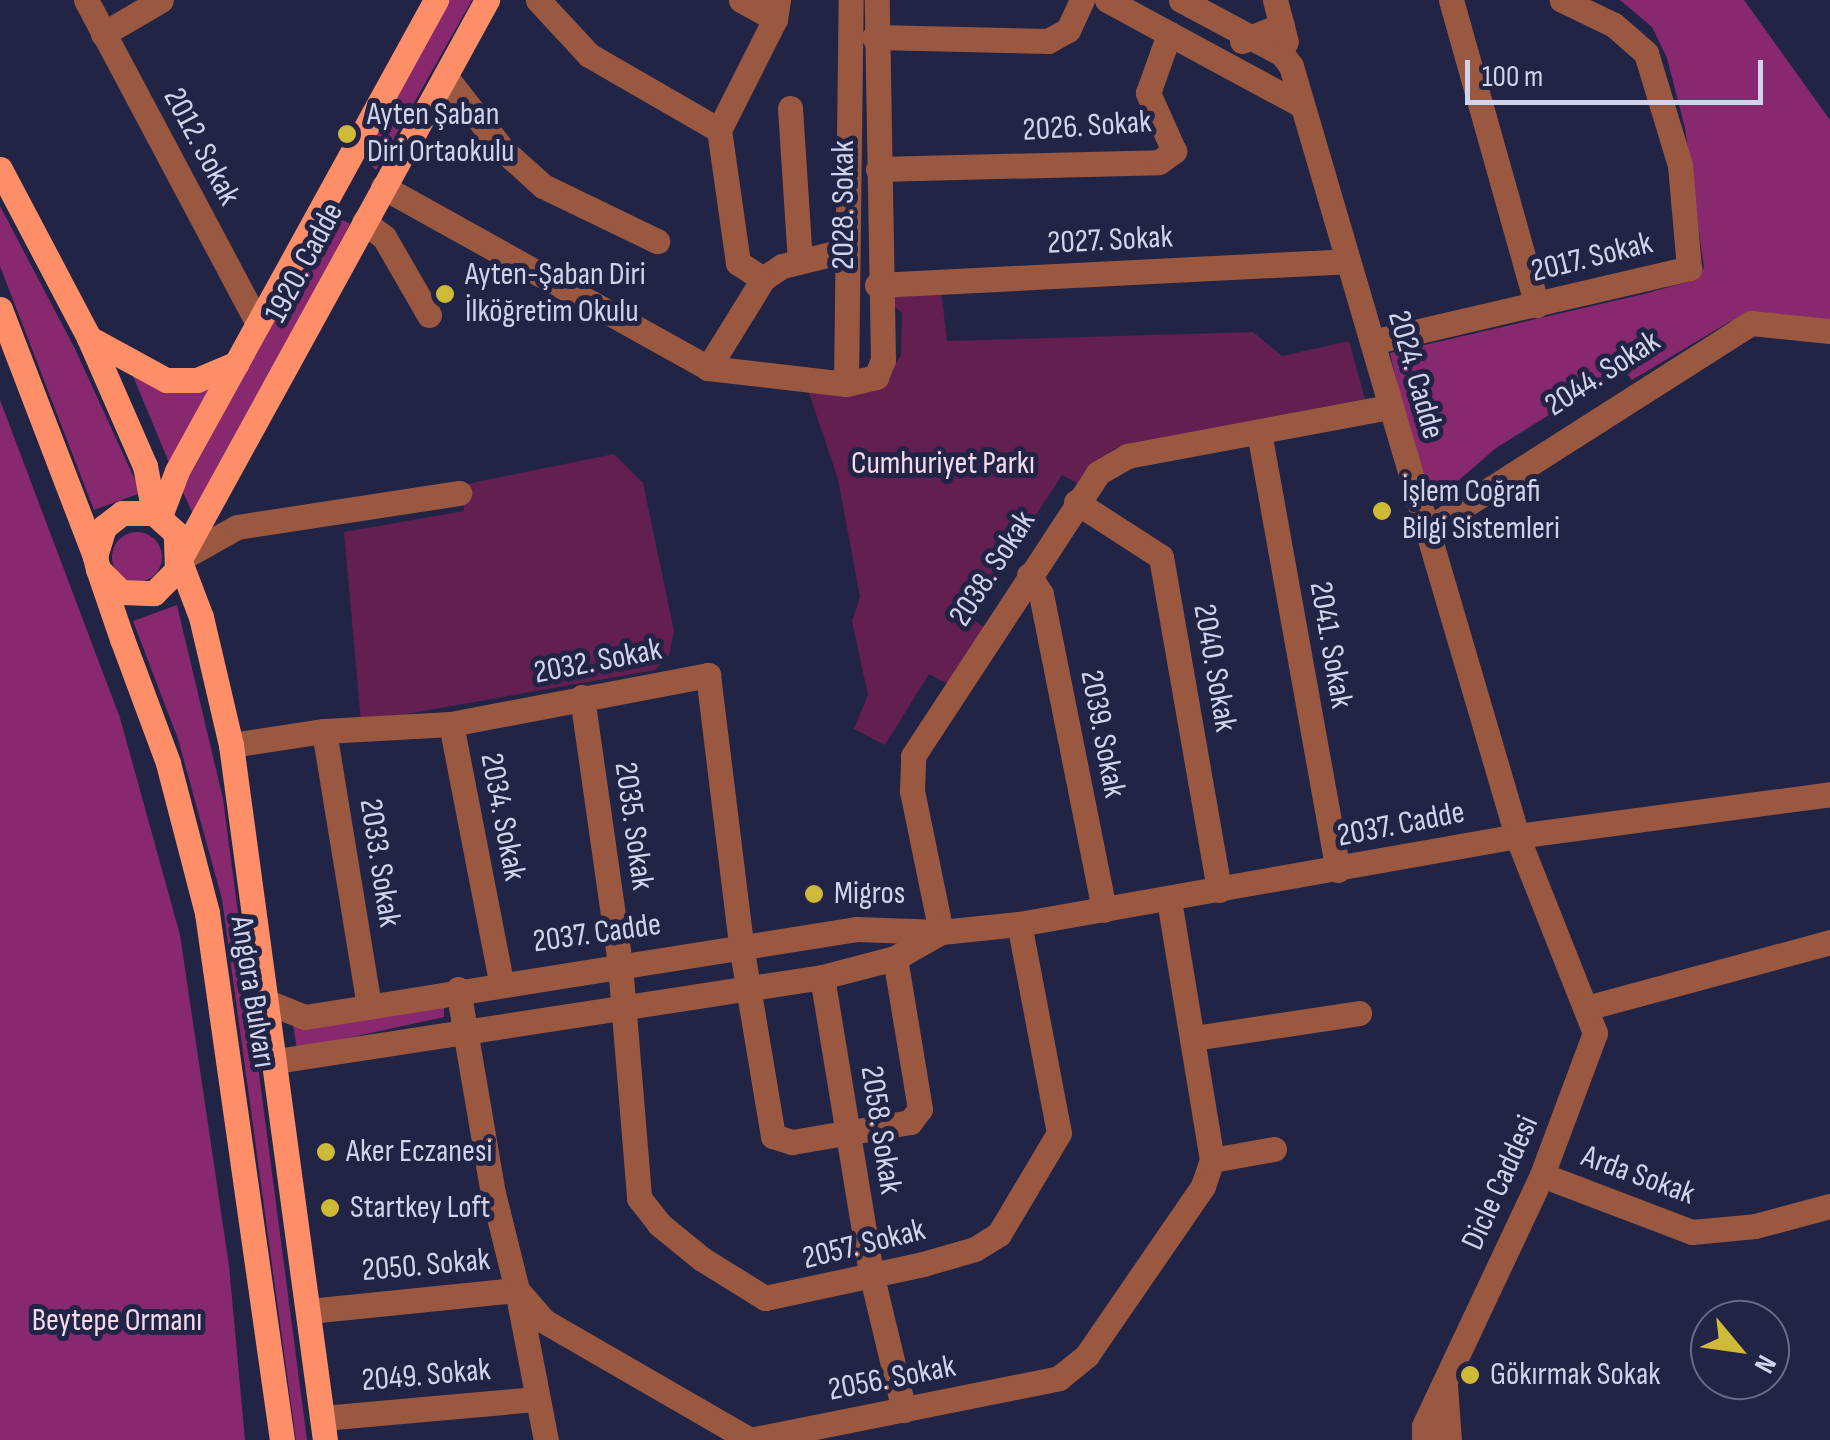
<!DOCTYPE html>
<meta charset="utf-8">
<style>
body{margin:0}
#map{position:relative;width:1830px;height:1440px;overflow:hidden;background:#222445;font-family:"Sofia Sans Condensed",sans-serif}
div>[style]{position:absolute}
.green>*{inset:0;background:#621f50}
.forest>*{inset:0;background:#88296f}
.round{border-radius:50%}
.minor>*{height:25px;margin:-12.5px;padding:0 12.5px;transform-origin:12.5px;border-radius:12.5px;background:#9b5841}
.major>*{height:25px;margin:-12.5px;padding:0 12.5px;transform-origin:12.5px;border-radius:12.5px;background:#fd8e68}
.dots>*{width:28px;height:28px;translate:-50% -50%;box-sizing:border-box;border:5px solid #222445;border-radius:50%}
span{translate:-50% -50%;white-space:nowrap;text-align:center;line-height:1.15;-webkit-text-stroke:10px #222445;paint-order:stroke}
.poi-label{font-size:32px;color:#d0d3e9}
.left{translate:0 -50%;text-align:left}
.street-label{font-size:32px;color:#d0d3e9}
.park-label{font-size:32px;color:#f5dbeb}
.north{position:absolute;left:1690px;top:1300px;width:100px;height:100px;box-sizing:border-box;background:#222445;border:2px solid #686a87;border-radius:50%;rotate:119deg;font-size:28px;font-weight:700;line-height:40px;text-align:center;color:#d0d3e9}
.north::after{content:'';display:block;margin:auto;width:35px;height:45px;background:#ceb938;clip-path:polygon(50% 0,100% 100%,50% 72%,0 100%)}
.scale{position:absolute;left:1465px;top:60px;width:298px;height:45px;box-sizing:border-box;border:5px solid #d0d3e9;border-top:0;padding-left:12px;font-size:30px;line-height:35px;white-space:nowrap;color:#d0d3e9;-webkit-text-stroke:8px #222445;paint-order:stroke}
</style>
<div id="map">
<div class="green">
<i style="clip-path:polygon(939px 273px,947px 341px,1253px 332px,1282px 356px,1349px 341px,1365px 399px,1115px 448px,1081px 485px,1062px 475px,970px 617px,985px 628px,948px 684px,929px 674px,885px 745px,854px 729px,868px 695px,852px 621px,860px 597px,838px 479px,808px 390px,889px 374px,901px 355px,902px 313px,888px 300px,888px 279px)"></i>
<i style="clip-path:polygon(614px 454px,643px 483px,674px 631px,669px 655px,655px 670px,361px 722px,344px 532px,464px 511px,462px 485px)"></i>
</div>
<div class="forest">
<i style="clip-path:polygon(449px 0,472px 0,376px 170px,363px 158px)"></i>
<i style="clip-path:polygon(1620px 0,1744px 0,1830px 120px,1830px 321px,1761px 312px,1729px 322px,1632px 380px,1623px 369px,1496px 448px,1437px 499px,1423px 495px,1390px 353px,1644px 294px,1691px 281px,1704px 268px,1685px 128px,1667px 58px,1652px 27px)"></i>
<i style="clip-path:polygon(0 206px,75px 349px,141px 493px,94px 510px,0 266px)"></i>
<i style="clip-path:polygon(332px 214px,350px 224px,194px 516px,182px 490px)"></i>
<i style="clip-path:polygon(133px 376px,160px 389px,212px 383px,170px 465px)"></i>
<i style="clip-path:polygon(0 400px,120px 718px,180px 935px,229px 1266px,245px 1440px,0 1440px)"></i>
<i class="round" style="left:112px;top:532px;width:50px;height:50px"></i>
<i style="clip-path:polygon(177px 605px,223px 799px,307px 1440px,296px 1440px,222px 899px,178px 739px,133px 621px)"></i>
<i style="clip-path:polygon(444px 1004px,444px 1017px,297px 1049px,293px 1025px)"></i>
</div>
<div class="minor">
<i style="left:86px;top:0;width:367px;rotate:62deg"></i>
<i style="left:538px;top:0;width:75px;rotate:47.2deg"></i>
<i style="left:589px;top:55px;width:150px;rotate:30deg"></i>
<i style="left:741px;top:0;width:39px;rotate:29deg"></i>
<i style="left:1107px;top:0;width:221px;rotate:28.4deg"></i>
<i style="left:1181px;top:0;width:115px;rotate:28.1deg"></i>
<i style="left:1282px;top:54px;width:15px;rotate:53deg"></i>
<i style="left:1291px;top:66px;width:802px;rotate:73.64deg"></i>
<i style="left:1517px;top:836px;width:212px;rotate:68.4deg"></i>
<i style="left:1595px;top:1033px;width:152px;rotate:110.5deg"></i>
<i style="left:1542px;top:1175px;width:277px;rotate:115.2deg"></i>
<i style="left:1424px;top:1426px;width:14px;rotate:90deg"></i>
<i style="left:1275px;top:0;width:43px;rotate:75.3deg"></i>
<i style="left:1451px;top:0;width:317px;rotate:74.3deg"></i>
<i style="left:103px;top:34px;width:67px;rotate:-30.4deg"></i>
<i style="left:874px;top:37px;width:174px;rotate:1.3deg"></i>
<i style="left:1048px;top:41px;width:23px;rotate:-29deg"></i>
<i style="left:1068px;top:30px;width:33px;rotate:-65deg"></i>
<i style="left:1242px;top:41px;width:43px;rotate:-21.8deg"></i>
<i style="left:445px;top:76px;width:94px;rotate:51.9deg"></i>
<i style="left:503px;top:150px;width:54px;rotate:42deg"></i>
<i style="left:543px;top:186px;width:127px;rotate:25.8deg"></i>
<i style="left:790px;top:108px;width:153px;rotate:86.3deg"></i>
<i style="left:878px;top:169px;width:281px;rotate:-1.4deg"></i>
<i style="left:1159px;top:162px;width:19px;rotate:-36deg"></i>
<i style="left:1174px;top:151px;width:64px;rotate:-114.1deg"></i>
<i style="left:1148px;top:93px;width:63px;rotate:-70.4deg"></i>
<i style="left:383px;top:187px;width:372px;rotate:29.1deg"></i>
<i style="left:364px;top:222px;width:25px;rotate:37deg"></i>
<i style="left:384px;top:237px;width:90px;rotate:60deg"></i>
<i style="left:843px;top:251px;width:63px;rotate:166.2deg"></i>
<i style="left:782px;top:266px;width:23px;rotate:146deg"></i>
<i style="left:763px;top:279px;width:105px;rotate:121.7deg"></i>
<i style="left:708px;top:368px;width:139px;rotate:6.6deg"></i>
<i style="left:846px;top:384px;width:31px;rotate:-13deg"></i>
<i style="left:876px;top:377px;width:18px;rotate:-68deg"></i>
<i style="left:883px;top:360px;width:360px;rotate:-91deg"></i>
<i style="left:763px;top:279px;width:30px;rotate:-147deg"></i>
<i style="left:738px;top:263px;width:134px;rotate:-98.1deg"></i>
<i style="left:719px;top:130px;width:124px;rotate:-63.2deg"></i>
<i style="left:775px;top:19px;width:19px;rotate:-81deg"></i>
<i style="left:877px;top:285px;width:471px;rotate:-2.9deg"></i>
<i style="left:1372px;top:342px;width:326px;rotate:-13.1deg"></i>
<i style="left:1689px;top:268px;width:103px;rotate:-95deg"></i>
<i style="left:1680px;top:165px;width:117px;rotate:-106.9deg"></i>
<i style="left:1646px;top:53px;width:43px;rotate:-138.8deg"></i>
<i style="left:1614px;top:25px;width:58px;rotate:-154.3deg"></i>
<i style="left:846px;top:384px;width:384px;rotate:-89.3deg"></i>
<i style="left:1259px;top:432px;width:445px;rotate:79.8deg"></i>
<i style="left:1076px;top:502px;width:101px;rotate:32.9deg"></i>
<i style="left:1161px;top:557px;width:338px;rotate:80.1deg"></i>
<i style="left:1426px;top:530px;width:385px;rotate:-32.5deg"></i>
<i style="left:1751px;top:323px;width:79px;rotate:5.8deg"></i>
<i style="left:180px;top:559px;width:65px;rotate:-29.3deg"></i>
<i style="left:237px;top:527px;width:225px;rotate:-8.7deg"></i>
<i style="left:1029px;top:575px;width:22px;rotate:58deg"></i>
<i style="left:1041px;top:594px;width:322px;rotate:78.7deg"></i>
<i style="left:582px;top:697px;width:271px;rotate:81.9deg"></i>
<i style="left:620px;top:965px;width:234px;rotate:85.3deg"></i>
<i style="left:639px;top:1198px;width:33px;rotate:52deg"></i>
<i style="left:659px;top:1224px;width:55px;rotate:39.1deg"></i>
<i style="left:702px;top:1259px;width:74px;rotate:31.8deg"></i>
<i style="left:765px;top:1298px;width:162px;rotate:-12.1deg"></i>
<i style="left:923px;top:1264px;width:54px;rotate:-16.1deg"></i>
<i style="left:975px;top:1249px;width:28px;rotate:-32deg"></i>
<i style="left:999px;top:1234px;width:117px;rotate:-59.3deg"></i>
<i style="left:1059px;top:1133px;width:213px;rotate:-100.8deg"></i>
<i style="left:451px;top:724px;width:262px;rotate:79deg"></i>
<i style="left:324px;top:731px;width:279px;rotate:80.7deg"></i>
<i style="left:231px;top:745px;width:94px;rotate:-8.6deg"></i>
<i style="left:324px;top:731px;width:127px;rotate:-3.2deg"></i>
<i style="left:451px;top:724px;width:262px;rotate:-10.8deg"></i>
<i style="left:708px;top:675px;width:272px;rotate:83deg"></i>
<i style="left:741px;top:945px;width:194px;rotate:80.5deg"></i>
<i style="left:773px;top:1136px;width:20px;rotate:18deg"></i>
<i style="left:792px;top:1142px;width:120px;rotate:-9.6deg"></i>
<i style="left:910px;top:1122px;width:16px;rotate:-52deg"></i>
<i style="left:920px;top:1109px;width:153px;rotate:-99.4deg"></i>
<i style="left:941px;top:932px;width:144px;rotate:-101.6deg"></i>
<i style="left:912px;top:791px;width:35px;rotate:-88deg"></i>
<i style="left:913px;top:756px;width:338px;rotate:-56.8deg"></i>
<i style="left:1098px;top:473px;width:34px;rotate:-30deg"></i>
<i style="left:1127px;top:456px;width:267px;rotate:-10.6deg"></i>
<i style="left:822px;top:977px;width:300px;rotate:80.6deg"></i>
<i style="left:871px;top:1273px;width:141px;rotate:76.5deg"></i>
<i style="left:458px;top:989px;width:207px;rotate:80.3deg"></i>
<i style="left:493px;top:1193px;width:100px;rotate:76.1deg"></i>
<i style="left:517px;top:1290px;width:41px;rotate:48.9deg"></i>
<i style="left:544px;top:1321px;width:238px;rotate:30deg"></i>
<i style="left:750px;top:1440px;width:315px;rotate:-11.3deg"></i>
<i style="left:1059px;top:1378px;width:36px;rotate:-39deg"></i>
<i style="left:1087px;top:1355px;width:205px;rotate:-55.5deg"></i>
<i style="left:1203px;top:1186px;width:28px;rotate:-71deg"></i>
<i style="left:1212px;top:1160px;width:264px;rotate:-99.4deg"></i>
<i style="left:267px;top:1002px;width:41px;rotate:21.5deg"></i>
<i style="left:305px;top:1017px;width:558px;rotate:-9.07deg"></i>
<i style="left:856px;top:929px;width:85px;rotate:2deg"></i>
<i style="left:941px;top:932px;width:78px;rotate:-5.9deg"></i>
<i style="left:1019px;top:924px;width:506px;rotate:-10.02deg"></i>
<i style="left:1517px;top:836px;width:316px;rotate:-7.6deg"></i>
<i style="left:1586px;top:1008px;width:253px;rotate:-15.1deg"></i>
<i style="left:1194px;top:1038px;width:167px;rotate:-8.6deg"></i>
<i style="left:276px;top:1061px;width:552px;rotate:-8.75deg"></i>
<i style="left:822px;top:977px;width:75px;rotate:-14.6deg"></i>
<i style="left:895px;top:958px;width:53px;rotate:-29.5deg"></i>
<i style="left:1212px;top:1160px;width:63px;rotate:-10.1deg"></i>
<i style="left:1542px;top:1175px;width:160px;rotate:20.8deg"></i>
<i style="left:1692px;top:1232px;width:63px;rotate:-5.4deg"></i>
<i style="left:1755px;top:1226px;width:78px;rotate:-14.9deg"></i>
<i style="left:309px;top:1311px;width:209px;rotate:-5.8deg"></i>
<i style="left:517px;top:1290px;width:153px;rotate:79.1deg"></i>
<i style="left:1445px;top:1386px;width:54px;rotate:85.8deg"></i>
<i style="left:323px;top:1418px;width:213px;rotate:-5.1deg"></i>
</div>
<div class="major">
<i style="left:0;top:169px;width:191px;rotate:62.2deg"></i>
<i style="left:89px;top:338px;width:140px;rotate:66.4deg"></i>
<i style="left:145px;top:466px;width:48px;rotate:79.2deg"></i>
<i style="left:0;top:309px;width:266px;rotate:69deg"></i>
<i style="left:89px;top:338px;width:88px;rotate:28.6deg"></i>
<i style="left:166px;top:380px;width:31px"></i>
<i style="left:197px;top:380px;width:43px;rotate:-23deg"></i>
<i style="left:160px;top:516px;width:48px;rotate:-69.3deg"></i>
<i style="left:177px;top:471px;width:538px;rotate:-61.19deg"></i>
<i style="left:181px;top:557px;width:636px;rotate:-61.22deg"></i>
<i style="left:180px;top:562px;width:59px;rotate:69.1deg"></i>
<i style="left:201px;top:617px;width:131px;rotate:76.8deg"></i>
<i style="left:231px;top:745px;width:701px;rotate:82.3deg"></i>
<i style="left:98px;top:569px;width:33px;rotate:45deg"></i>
<i style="left:121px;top:592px;width:33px;rotate:2deg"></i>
<i style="left:154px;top:593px;width:33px;rotate:-45deg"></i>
<i style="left:177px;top:570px;width:37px;rotate:-92deg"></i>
<i style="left:176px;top:533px;width:30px;rotate:-138deg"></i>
<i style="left:154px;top:513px;width:32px;rotate:180deg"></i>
<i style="left:122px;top:513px;width:23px;rotate:142deg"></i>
<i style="left:104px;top:527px;width:31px;rotate:107deg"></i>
<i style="left:95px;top:557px;width:12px;rotate:76deg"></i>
<i style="left:98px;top:569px;width:74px;rotate:71.1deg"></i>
<i style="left:122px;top:639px;width:132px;rotate:69.6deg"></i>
<i style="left:168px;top:763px;width:155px;rotate:75.4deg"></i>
<i style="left:207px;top:913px;width:532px;rotate:81.9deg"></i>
</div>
<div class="dots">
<i style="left:347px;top:134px;background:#ceb938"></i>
<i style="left:445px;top:294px;background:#ceb938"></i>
<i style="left:1382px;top:511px;background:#ceb938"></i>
<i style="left:814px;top:894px;background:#ceb938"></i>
<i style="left:326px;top:1152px;background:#ceb938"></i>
<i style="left:330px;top:1208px;background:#ceb938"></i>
<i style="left:1470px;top:1375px;background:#ceb938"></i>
</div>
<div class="poi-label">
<span class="left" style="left:367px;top:134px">Ayten Şaban<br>Diri Ortaokulu</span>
<span class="left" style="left:465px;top:294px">Ayten-Şaban Diri<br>İlköğretim Okulu</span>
<span class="left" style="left:1402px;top:511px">İşlem Coğrafi<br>Bilgi Sistemleri</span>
<span class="left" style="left:834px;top:894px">Migros</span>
<span class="left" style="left:346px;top:1152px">Aker Eczanesi</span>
<span class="left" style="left:350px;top:1208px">Startkey Loft</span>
<span class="left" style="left:1490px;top:1375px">Gökırmak Sokak</span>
</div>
<div class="street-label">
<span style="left:1087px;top:127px;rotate:-4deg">2026. Sokak</span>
<span style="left:201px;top:147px;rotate:62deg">2012. Sokak</span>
<span style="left:844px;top:205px;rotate:-90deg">2028. Sokak</span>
<span style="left:1110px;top:241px;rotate:-3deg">2027. Sokak</span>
<span style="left:1592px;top:258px;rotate:-14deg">2017. Sokak</span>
<span style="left:305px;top:263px;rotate:-62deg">1920. Cadde</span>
<span style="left:1603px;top:374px;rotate:-33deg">2044. Sokak</span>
<span style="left:1415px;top:375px;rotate:74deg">2024. Cadde</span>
<span style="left:993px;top:569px;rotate:-57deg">2038. Sokak</span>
<span style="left:1330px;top:645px;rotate:80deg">2041. Sokak</span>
<span style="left:598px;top:662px;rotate:-11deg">2032. Sokak</span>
<span style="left:1214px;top:668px;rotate:80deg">2040. Sokak</span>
<span style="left:1102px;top:734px;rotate:79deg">2039. Sokak</span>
<span style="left:502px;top:817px;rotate:79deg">2034. Sokak</span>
<span style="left:1401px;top:825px;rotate:-11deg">2037. Cadde</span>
<span style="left:633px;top:826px;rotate:82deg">2035. Sokak</span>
<span style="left:379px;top:863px;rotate:81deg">2033. Sokak</span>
<span style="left:597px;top:934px;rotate:-8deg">2037. Cadde</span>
<span style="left:252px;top:992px;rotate:81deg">Angora Bulvarı</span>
<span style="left:880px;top:1130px;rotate:81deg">2058. Sokak</span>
<span style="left:1638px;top:1176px;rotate:20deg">Arda Sokak</span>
<span style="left:1501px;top:1183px;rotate:-66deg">Dicle Caddesi</span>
<span style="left:864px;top:1245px;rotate:-14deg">2057. Sokak</span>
<span style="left:426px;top:1266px;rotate:-5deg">2050. Sokak</span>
<span style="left:426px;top:1376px;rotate:-5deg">2049. Sokak</span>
<span style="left:892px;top:1379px;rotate:-11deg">2056. Sokak</span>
</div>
<div class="park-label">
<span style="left:943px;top:464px">Cumhuriyet Parkı</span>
<span style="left:117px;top:1321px">Beytepe Ormanı</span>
</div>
<div class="north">N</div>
<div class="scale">100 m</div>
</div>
